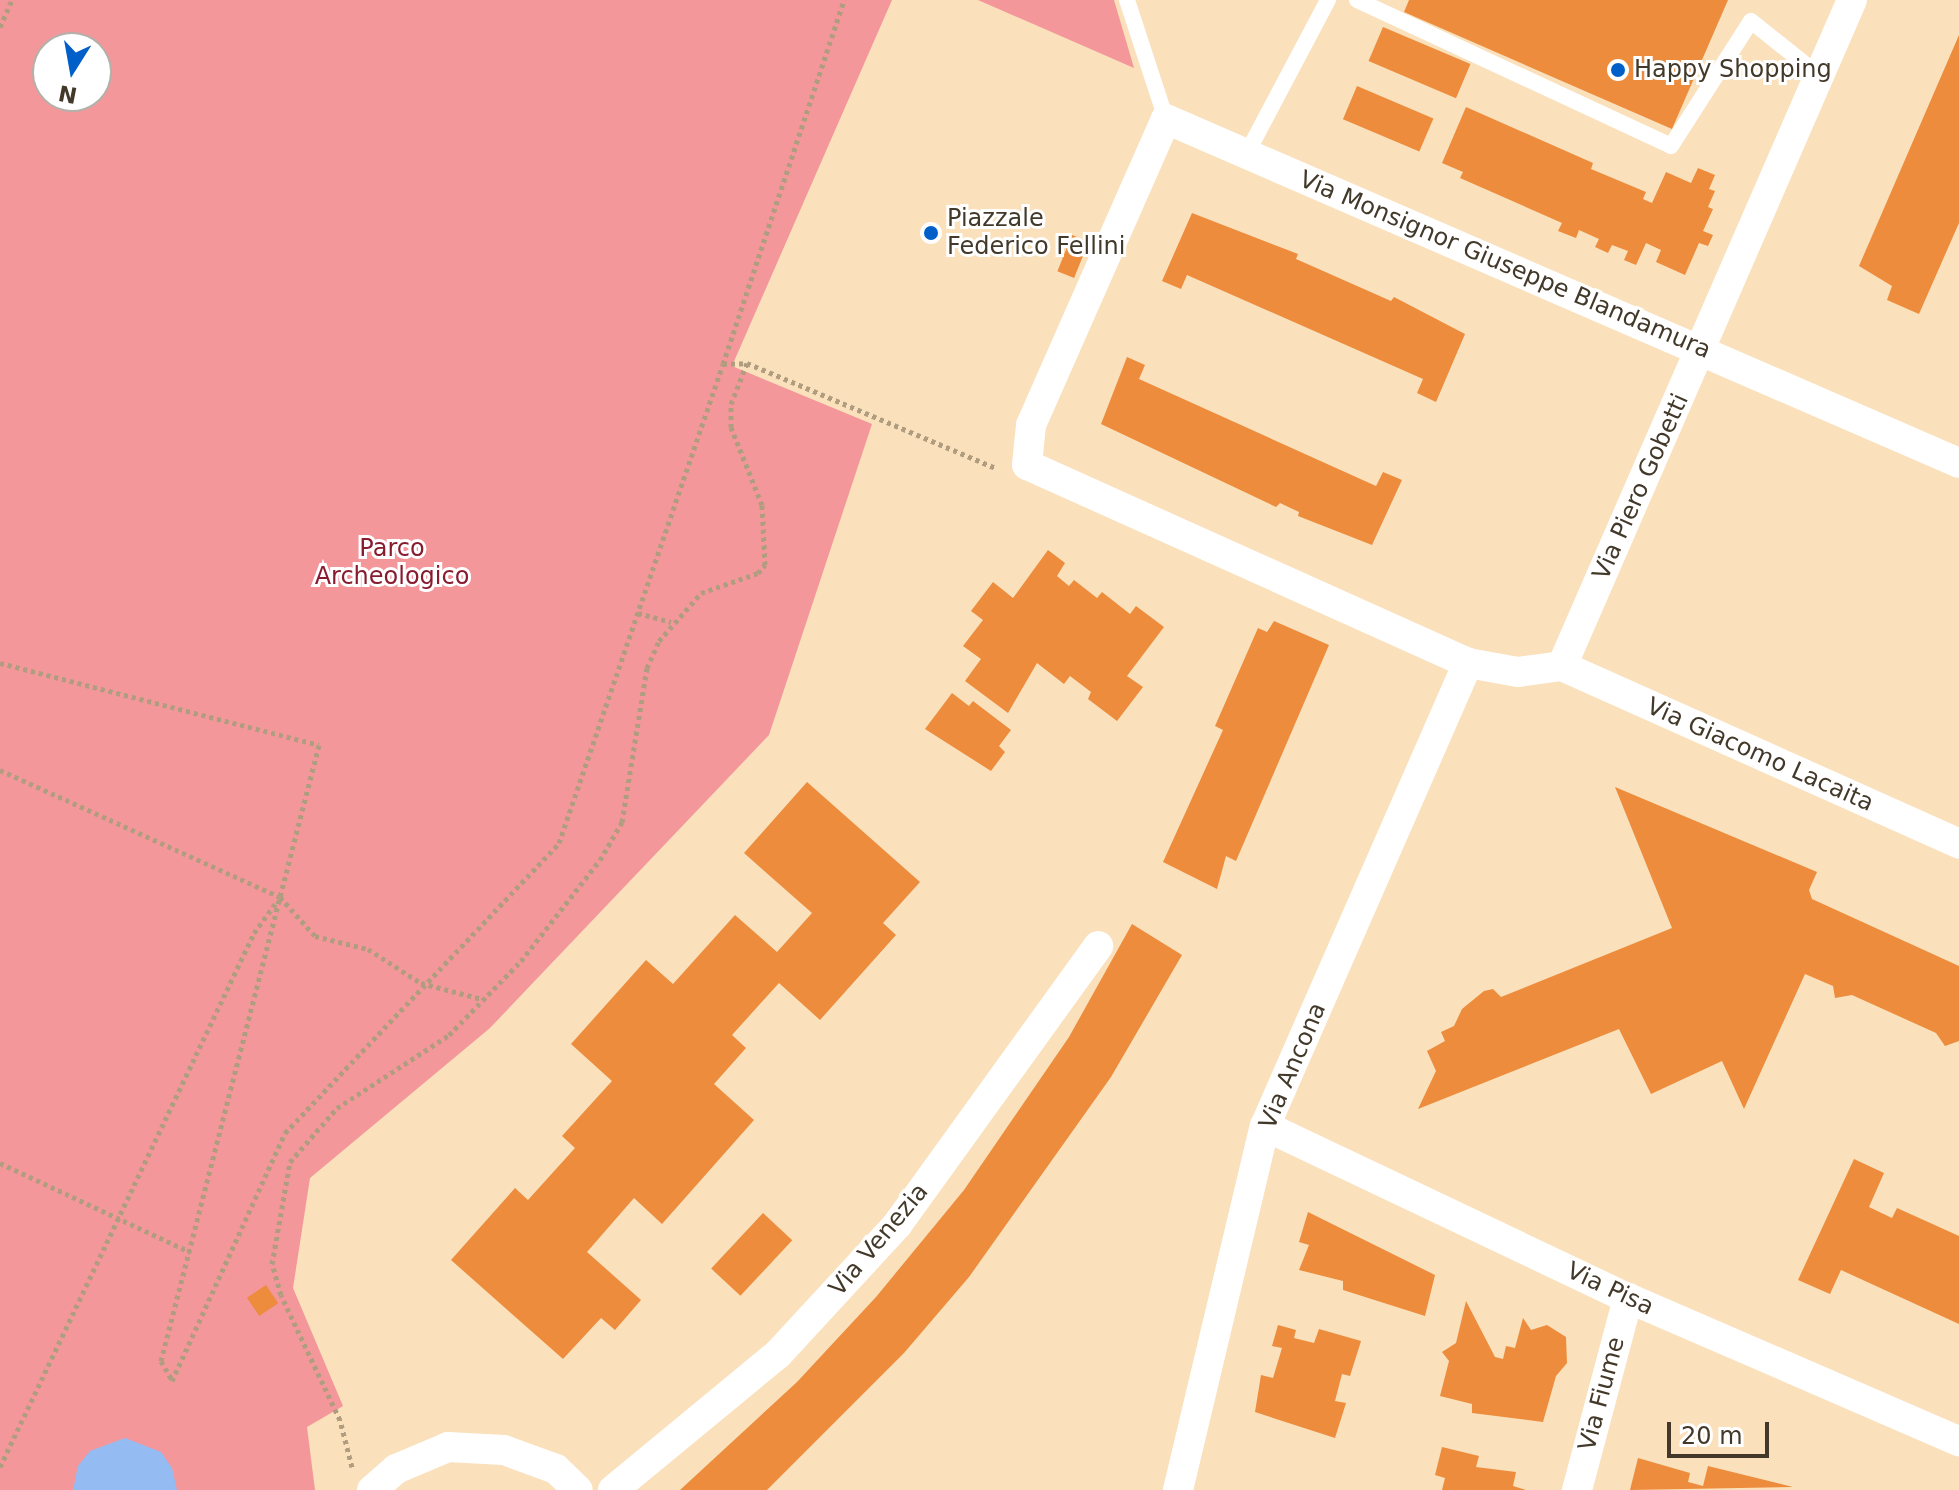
<!DOCTYPE html>
<style>
body{margin:0}
#map{position:relative;width:1959px;height:1490px;overflow:hidden;background:#fae0bb;font-family:"DejaVu Sans",sans-serif}
div>[style]{position:absolute}
.green>*{inset:0;background:#f3979b}
.water>*{inset:0;background:#94bbf2}
.building>*{inset:0;background:#ec8c3c;transform-origin:0 0}
.path>*{height:5px;margin-top:-2.5px;transform-origin:0;background:repeating-linear-gradient(90deg,#b09d80 0 4px,transparent 0 8px)}
.service>*{height:16px;margin:-8px;padding:0 8px;transform-origin:8px;border-radius:8px;background:#fff}
.minor>*{height:30px;margin:-15px;padding:0 15px;transform-origin:15px;border-radius:15px;background:#fff}
.dots>*{width:22px;height:22px;translate:-50% -50%;box-sizing:border-box;border:4px solid #fff;border-radius:50%}
span{translate:-50% -50%;white-space:nowrap;text-align:center;line-height:1.15;-webkit-text-stroke:6px #fff;paint-order:stroke}
.poi-label{font-size:24px;color:#43392a}
.left{translate:0 -50%;text-align:left}
.street-label{font-size:24px;color:#43392a}
.park-label{font-size:24px;color:#881c2f}
.north{position:absolute;left:32px;top:32px;width:80px;height:80px;box-sizing:border-box;background:#fff;border:2px solid #b4b0aa;border-radius:50%;rotate:191deg;font-size:22px;font-weight:700;line-height:32px;text-align:center;color:#43392a}
.north::after{content:'';display:block;margin:auto;width:28px;height:36px;background:#005fc8;clip-path:polygon(50% 0,100% 100%,50% 72%,0 100%)}
.scale{position:absolute;left:1667px;top:1422px;width:102px;height:36px;box-sizing:border-box;border:4px solid #43392a;border-top:0;padding-left:10px;font-size:24px;line-height:28px;white-space:nowrap;color:#43392a;-webkit-text-stroke:6px #fff;paint-order:stroke}
</style>
<div id="map">
<div class="green">
<i style="clip-path:polygon(evenodd,0 0,892px 0,732px 366px,872px 424px,769px 735px,490px 1028px,310px 1178px,293px 1288px,343px 1406px,307px 1427px,315px 1490px,0 1490px,0 0,48px 48px,96px 48px,96px 96px,48px 96px,48px 48px)"></i>
<i style="clip-path:polygon(978px 0,1114px 0,1134px 68px)"></i>
</div>
<div class="water">
<i style="clip-path:polygon(125px 1438px,161px 1452px,172px 1468px,177px 1490px,73px 1490px,78px 1466px,90px 1451px)"></i>
</div>
<div class="building">
<i style="clip-path:polygon(1409px 0,1728px 0,1672px 129px,1404px 12px)"></i>
<i style="left:1383px;top:27px;width:95px;height:37px;rotate:23deg"></i>
<i style="clip-path:polygon(1959px 35px,1959px 223px,1919px 314px,1887px 300px,1892px 286px,1859px 266px)"></i>
<i style="left:1357px;top:86px;width:83px;height:36px;rotate:23deg"></i>
<i style="clip-path:polygon(1466px 107px,1593px 163px,1591px 169px,1646px 192px,1643px 199px,1652px 203px,1666px 172px,1691px 183px,1698px 168px,1715px 175px,1709px 189px,1715px 191px,1708px 207px,1713px 209px,1703px 231px,1713px 235px,1708px 246px,1699px 243px,1685px 275px,1656px 262px,1661px 250px,1646px 243px,1636px 265px,1624px 260px,1628px 251px,1612px 245px,1608px 253px,1595px 247px,1599px 239px,1579px 230px,1576px 238px,1558px 231px,1562px 223px,1460px 178px,1463px 172px,1442px 163px)"></i>
<i style="clip-path:polygon(1192px 213px,1298px 254px,1296px 259px,1391px 301px,1394px 297px,1465px 334px,1436px 402px,1417px 393px,1423px 379px,1187px 275px,1181px 289px,1162px 281px)"></i>
<i style="left:1072px;top:235px;width:18px;height:39px;rotate:22deg"></i>
<i style="clip-path:polygon(1127px 357px,1145px 365px,1139px 379px,1376px 486px,1383px 472px,1402px 480px,1372px 545px,1298px 516px,1299px 512px,1280px 503px,1276px 507px,1101px 424px)"></i>
<i style="clip-path:polygon(1048px 550px,1065px 563px,1057px 576px,1069px 586px,1074px 580px,1097px 598px,1102px 592px,1130px 614px,1136px 606px,1164px 627px,1127px 676px,1143px 687px,1117px 721px,1088px 699px,1091px 692px,1070px 676px,1064px 684px,1037px 663px,1008px 713px,965px 681px,981px 659px,963px 646px,983px 620px,971px 611px,993px 582px,1013px 598px)"></i>
<i style="clip-path:polygon(1274px 621px,1329px 645px,1236px 861px,1226px 856px,1217px 889px,1163px 862px,1223px 730px,1215px 726px,1258px 628px,1267px 632px)"></i>
<i style="clip-path:polygon(952px 693px,969px 706px,973px 701px,1011px 730px,999px 746px,1005px 752px,991px 771px,925px 729px)"></i>
<i style="clip-path:polygon(807px 782px,920px 882px,883px 923px,896px 935px,820px 1020px,779px 983px,732px 1035px,746px 1048px,714px 1084px,754px 1120px,662px 1224px,634px 1198px,587px 1252px,641px 1300px,615px 1330px,601px 1318px,563px 1359px,451px 1260px,515px 1188px,528px 1200px,575px 1148px,562px 1136px,612px 1081px,571px 1044px,646px 960px,673px 984px,735px 915px,777px 952px,812px 913px,744px 853px)"></i>
<i style="clip-path:polygon(1615px 787px,1817px 872px,1809px 890px,1812px 899px,1959px 966px,1959px 1041px,1945px 1046px,1936px 1033px,1852px 995px,1835px 998px,1833px 986px,1805px 974px,1744px 1109px,1722px 1061px,1651px 1094px,1619px 1029px,1418px 1109px,1436px 1071px,1427px 1051px,1445px 1041px,1441px 1032px,1454px 1026px,1462px 1009px,1484px 991px,1493px 989px,1501px 997px,1672px 928px)"></i>
<i style="clip-path:polygon(1132px 924px,1182px 955px,1111px 1077px,969px 1277px,904px 1353px,767px 1490px,680px 1490px,797px 1382px,876px 1297px,964px 1190px,1069px 1037px)"></i>
<i style="clip-path:polygon(1854px 1159px,1884px 1173px,1869px 1207px,1892px 1218px,1897px 1208px,1959px 1236px,1959px 1324px,1841px 1270px,1830px 1294px,1798px 1280px)"></i>
<i style="clip-path:polygon(1308px 1212px,1435px 1275px,1425px 1316px,1343px 1290px,1343px 1281px,1299px 1270px,1309px 1245px,1299px 1242px)"></i>
<i style="left:763px;top:1213px;width:40px;height:76px;rotate:43deg"></i>
<i style="left:266px;top:1285px;width:22px;height:23px;rotate:56deg"></i>
<i style="clip-path:polygon(1466px 1301px,1495px 1357px,1503px 1359px,1506px 1346px,1515px 1348px,1523px 1318px,1531px 1330px,1547px 1325px,1566px 1337px,1567px 1363px,1556px 1376px,1543px 1422px,1472px 1413px,1472px 1404px,1440px 1396px,1449px 1361px,1442px 1352px,1456px 1343px)"></i>
<i style="clip-path:polygon(1278px 1325px,1296px 1330px,1294px 1338px,1314px 1343px,1319px 1329px,1361px 1341px,1350px 1376px,1342px 1374px,1335px 1401px,1346px 1403px,1335px 1438px,1255px 1412px,1261px 1375px,1273px 1378px,1282px 1348px,1272px 1346px)"></i>
<i style="clip-path:polygon(1442px 1447px,1479px 1456px,1476px 1467px,1516px 1472px,1513px 1486px,1526px 1490px,1442px 1490px,1445px 1478px,1435px 1475px)"></i>
<i style="clip-path:polygon(1638px 1458px,1690px 1473px,1688px 1482px,1703px 1486px,1708px 1466px,1793px 1487px,1630px 1490px)"></i>
</div>
<div class="path">
<i style="left:0;top:27px;width:30px;rotate:-66deg"></i>
<i style="left:723px;top:364px;width:384px;rotate:-71.6deg"></i>
<i style="left:638px;top:613px;width:34px;rotate:15deg"></i>
<i style="left:0;top:663px;width:329px;rotate:14.4deg"></i>
<i style="left:319px;top:745px;width:636px;rotate:104.39deg"></i>
<i style="left:161px;top:1361px;width:22px;rotate:60deg"></i>
<i style="left:0;top:770px;width:307px;rotate:24.4deg"></i>
<i style="left:280px;top:897px;width:52px;rotate:48.1deg"></i>
<i style="left:315px;top:936px;width:55px;rotate:13.8deg"></i>
<i style="left:368px;top:949px;width:63px;rotate:32.7deg"></i>
<i style="left:421px;top:983px;width:63px;rotate:14.7deg"></i>
<i style="left:0;top:1163px;width:210px;rotate:25.1deg"></i>
<i style="left:172px;top:1381px;width:273px;rotate:-65.5deg"></i>
<i style="left:285px;top:1133px;width:399px;rotate:-46.6deg"></i>
<i style="left:559px;top:843px;width:506px;rotate:-71.1deg"></i>
<i style="left:723px;top:364px;width:24px;rotate:-2deg"></i>
<i style="left:747px;top:363px;width:269px;rotate:22.9deg"></i>
<i style="left:0;top:1467px;width:591px;rotate:-64.56deg"></i>
<i style="left:254px;top:933px;width:39px;rotate:-54deg"></i>
<i style="left:352px;top:1467px;width:49px;rotate:-104.3deg"></i>
<i style="left:340px;top:1420px;width:138px;rotate:-115.3deg"></i>
<i style="left:281px;top:1295px;width:32px;rotate:-106deg"></i>
<i style="left:272px;top:1264px;width:104px;rotate:-80deg"></i>
<i style="left:290px;top:1162px;width:72px;rotate:-49deg"></i>
<i style="left:337px;top:1108px;width:134px;rotate:-33.1deg"></i>
<i style="left:449px;top:1035px;width:103px;rotate:-45.8deg"></i>
<i style="left:521px;top:961px;width:128px;rotate:-52deg"></i>
<i style="left:600px;top:860px;width:44px;rotate:-59.9deg"></i>
<i style="left:622px;top:822px;width:156px;rotate:-80.8deg"></i>
<i style="left:647px;top:668px;width:30px;rotate:-66deg"></i>
<i style="left:659px;top:641px;width:64px;rotate:-48.8deg"></i>
<i style="left:701px;top:593px;width:60px;rotate:-19.3deg"></i>
<i style="left:758px;top:573px;width:11px;rotate:-49deg"></i>
<i style="left:765px;top:565px;width:60px;rotate:-92.9deg"></i>
<i style="left:762px;top:505px;width:84px;rotate:-111.7deg"></i>
<i style="left:731px;top:427px;width:23px;rotate:-90deg"></i>
<i style="left:731px;top:404px;width:44px;rotate:-68.7deg"></i>
</div>
<div class="service">
<i style="left:1127px;top:0;width:125px;rotate:71.9deg"></i>
<i style="left:1357px;top:0;width:346px;rotate:24.9deg"></i>
<i style="left:1671px;top:146px;width:148px;rotate:-57.4deg"></i>
<i style="left:1751px;top:21px;width:88px;rotate:38.6deg"></i>
<i style="left:1247px;top:153px;width:173px;rotate:-62.1deg"></i>
</div>
<div class="minor">
<i style="left:1562px;top:666px;width:44px;rotate:172.2deg"></i>
<i style="left:1518px;top:672px;width:51px;rotate:-169.8deg"></i>
<i style="left:1468px;top:663px;width:483px;rotate:-155.8deg"></i>
<i style="left:1027px;top:465px;width:40px;rotate:-84.3deg"></i>
<i style="left:1031px;top:425px;width:334px;rotate:-66.2deg"></i>
<i style="left:1166px;top:119px;width:864px;rotate:23.45deg"></i>
<i style="left:1562px;top:666px;width:726px;rotate:-66.47deg"></i>
<i style="left:1562px;top:666px;width:435px;rotate:24.1deg"></i>
<i style="left:1265px;top:1126px;width:402px;rotate:25.4deg"></i>
<i style="left:1628px;top:1298px;width:361px;rotate:23.4deg"></i>
<i style="left:372px;top:1490px;width:32px;rotate:-41deg"></i>
<i style="left:396px;top:1469px;width:56px;rotate:-22.9deg"></i>
<i style="left:448px;top:1447px;width:56px;rotate:3.1deg"></i>
<i style="left:504px;top:1450px;width:55px;rotate:20.1deg"></i>
<i style="left:556px;top:1469px;width:30px;rotate:44deg"></i>
<i style="left:613px;top:1490px;width:214px;rotate:-39.5deg"></i>
<i style="left:778px;top:1354px;width:176px;rotate:-47.3deg"></i>
<i style="left:897px;top:1225px;width:344px;rotate:-54.2deg"></i>
<i style="left:1178px;top:1490px;width:374px;rotate:-76.6deg"></i>
<i style="left:1265px;top:1126px;width:506px;rotate:-66.33deg"></i>
<i style="left:1577px;top:1490px;width:199px;rotate:-75.1deg"></i>
</div>
<div class="dots">
<i style="left:1618px;top:70px;background:#005fc8"></i>
<i style="left:931px;top:233px;background:#005fc8"></i>
</div>
<div class="poi-label">
<span class="left" style="left:1634px;top:70px">Happy Shopping</span>
<span class="left" style="left:947px;top:233px">Piazzale<br>Federico Fellini</span>
</div>
<div class="street-label">
<span style="left:1505px;top:265px;rotate:23deg">Via Monsignor Giuseppe Blandamura</span>
<span style="left:1641px;top:487px;rotate:-66deg">Via Piero Gobetti</span>
<span style="left:1760px;top:755px;rotate:24deg">Via Giacomo Lacaita</span>
<span style="left:1293px;top:1066px;rotate:-67deg">Via Ancona</span>
<span style="left:879px;top:1240px;rotate:-50deg">Via Venezia</span>
<span style="left:1610px;top:1289px;rotate:25deg">Via Pisa</span>
<span style="left:1602px;top:1394px;rotate:-75deg">Via Fiume</span>
</div>
<div class="park-label">
<span style="left:392px;top:563px">Parco<br>Archeologico</span>
</div>
<div class="north">N</div>
<div class="scale">20 m</div>
</div>
